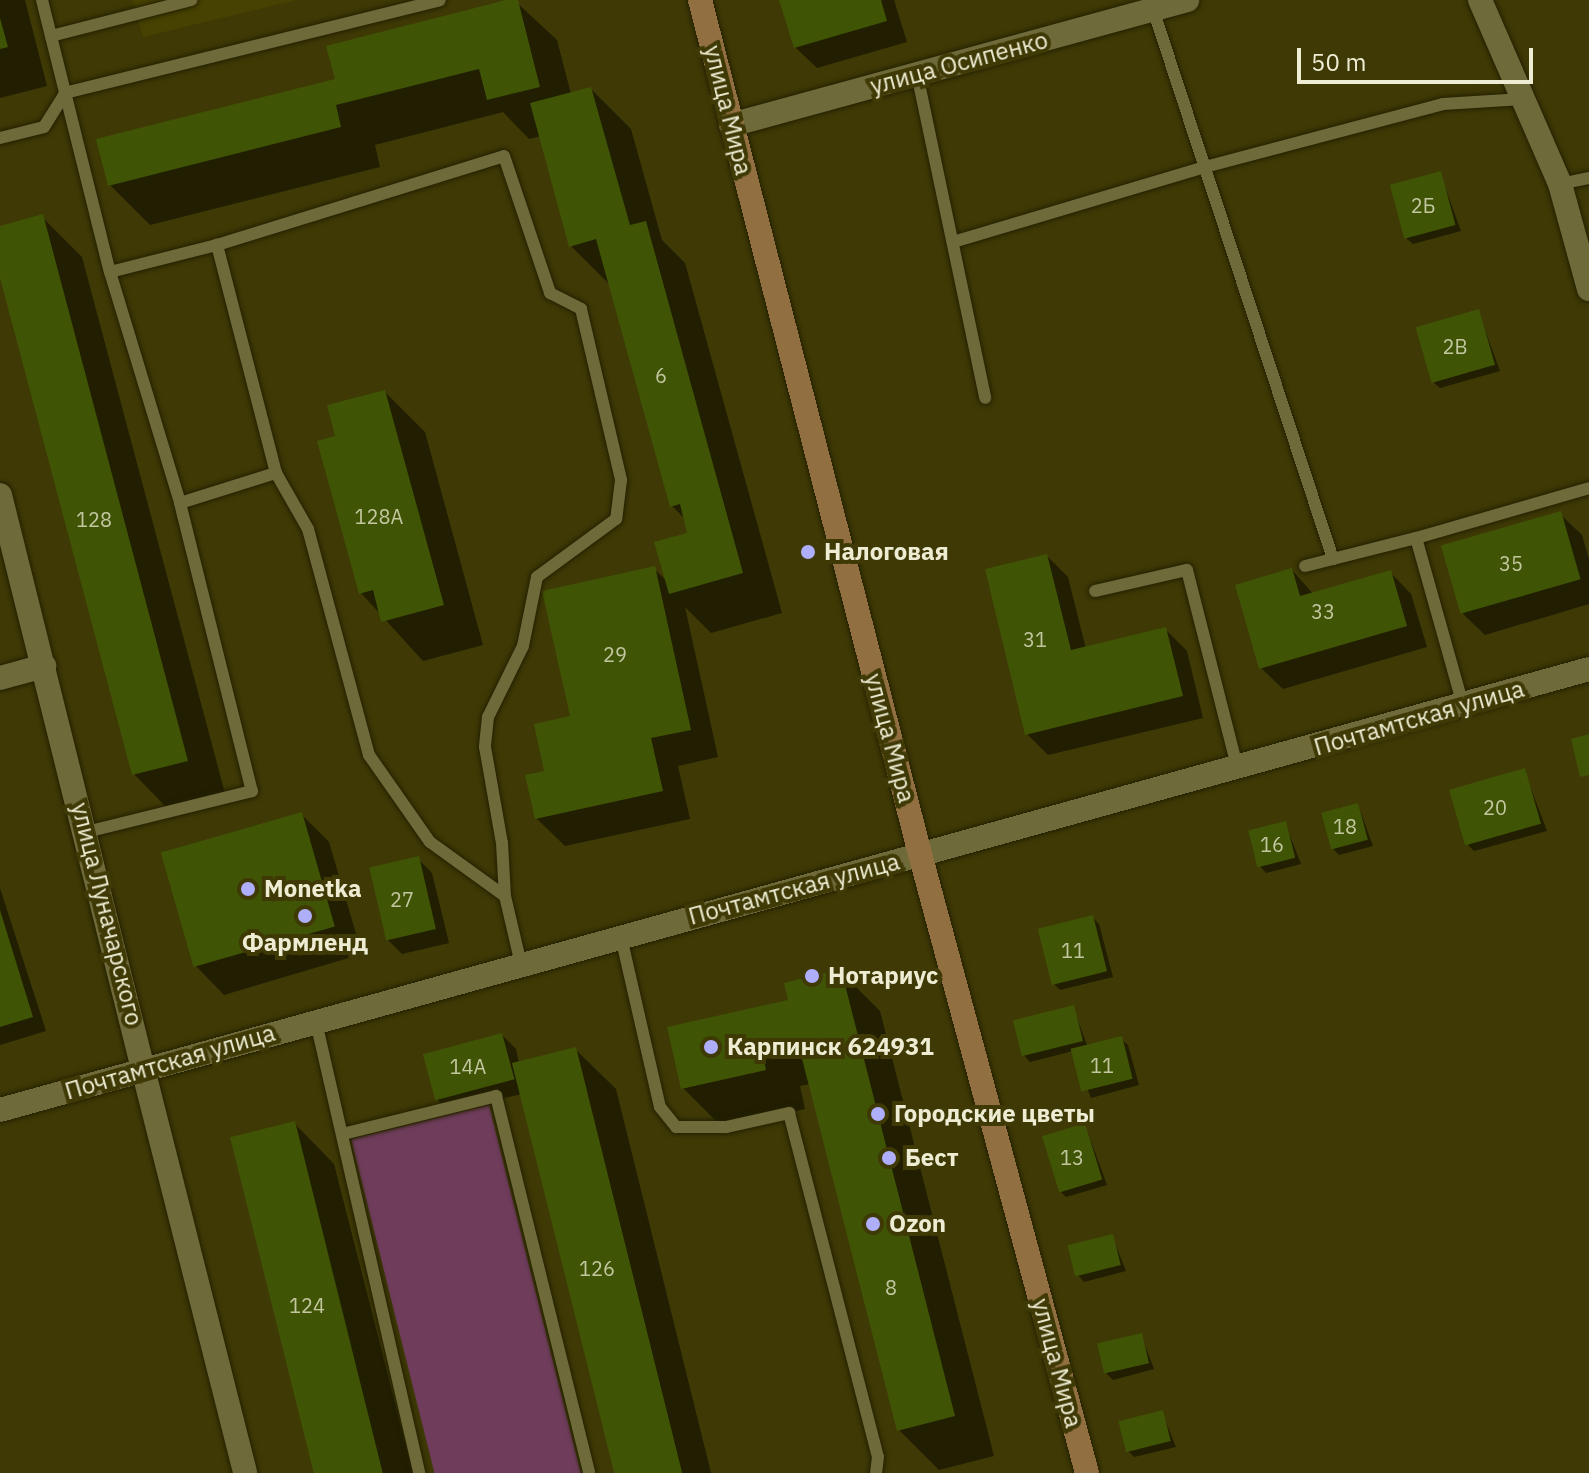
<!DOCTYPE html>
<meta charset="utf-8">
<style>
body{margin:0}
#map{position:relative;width:1589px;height:1473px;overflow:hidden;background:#3e3905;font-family:"IBM Plex Sans",sans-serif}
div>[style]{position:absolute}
.built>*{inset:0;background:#474201}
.green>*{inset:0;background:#6f3d5b;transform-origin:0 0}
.shadow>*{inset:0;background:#0007}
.building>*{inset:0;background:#405406;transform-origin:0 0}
.roads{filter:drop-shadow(0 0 2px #242000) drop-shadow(0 0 2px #242000)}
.service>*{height:12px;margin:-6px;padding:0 6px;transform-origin:6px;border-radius:6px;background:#6e6a3a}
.minor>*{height:24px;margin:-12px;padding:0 12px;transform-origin:12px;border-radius:12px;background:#6e6a3a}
.tertiary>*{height:24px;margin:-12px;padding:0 12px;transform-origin:12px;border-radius:12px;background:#6e6a3a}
.secondary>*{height:24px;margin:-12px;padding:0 12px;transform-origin:12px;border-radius:12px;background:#916f40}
.dots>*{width:22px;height:22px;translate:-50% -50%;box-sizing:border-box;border:4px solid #3e3905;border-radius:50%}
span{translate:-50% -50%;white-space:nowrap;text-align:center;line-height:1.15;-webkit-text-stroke:8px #3e3905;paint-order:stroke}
.number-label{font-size:20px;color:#c2c7a0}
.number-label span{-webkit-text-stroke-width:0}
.street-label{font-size:24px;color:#eeedd3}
.poi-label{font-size:24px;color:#eeedd3;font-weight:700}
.left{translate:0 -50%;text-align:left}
.scale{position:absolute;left:1297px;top:48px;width:236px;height:36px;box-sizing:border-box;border:4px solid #eeedd3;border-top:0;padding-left:10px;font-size:24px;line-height:28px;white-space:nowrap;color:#eeedd3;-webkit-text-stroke:6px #3e3905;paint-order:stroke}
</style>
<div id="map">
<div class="built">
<i style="clip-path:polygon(132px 0,297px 0,143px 37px)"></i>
</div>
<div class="green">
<i style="left:489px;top:1105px;width:379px;height:142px;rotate:76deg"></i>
</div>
<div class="shadow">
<i style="clip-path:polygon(0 0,25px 0,47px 86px,0 98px)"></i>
<i style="clip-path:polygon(514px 0,557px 40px,571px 94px,591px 89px,631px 129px,662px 240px,685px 263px,782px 613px,711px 633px,685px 607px,718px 757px,678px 766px,690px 819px,565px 846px,536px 818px,547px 773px,654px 569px,667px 581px,690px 534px,686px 520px,672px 506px,610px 285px,571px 246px,541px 136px,529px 139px,503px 112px,375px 145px,380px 167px,150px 225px,109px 184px)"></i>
<i style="clip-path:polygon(782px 0,894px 0,907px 42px,817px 68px,795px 47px)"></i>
<i style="clip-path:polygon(1440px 173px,1461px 231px,1413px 244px,1406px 238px)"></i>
<i style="clip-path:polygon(42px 217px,82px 257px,227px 801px,174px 815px,134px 774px,0 270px,0 228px)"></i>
<i style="clip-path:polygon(1478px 311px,1500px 371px,1440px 388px,1433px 382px)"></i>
<i style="clip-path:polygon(385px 392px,425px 432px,483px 645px,423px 661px,361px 593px,338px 437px)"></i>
<i style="clip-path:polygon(1560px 514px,1582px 535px,1589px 559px,1589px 604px,1485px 635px,1463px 614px)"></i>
<i style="clip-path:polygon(1047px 556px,1068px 577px,1086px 649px,1165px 629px,1187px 651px,1203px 718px,1048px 755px,1027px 734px)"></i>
<i style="clip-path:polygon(1292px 570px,1314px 595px,1390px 572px,1411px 594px,1427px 647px,1283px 689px,1261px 668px)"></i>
<i style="clip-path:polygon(1524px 770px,1547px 831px,1474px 851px,1468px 845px)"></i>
<i style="clip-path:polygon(1358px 805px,1373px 846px,1339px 855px,1333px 849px)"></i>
<i style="clip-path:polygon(301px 814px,329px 842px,362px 954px,224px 995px,196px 966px)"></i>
<i style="clip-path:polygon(1285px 823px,1301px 864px,1266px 873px,1260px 866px)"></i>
<i style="clip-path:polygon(418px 859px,432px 873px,449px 943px,402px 954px,388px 940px)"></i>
<i style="clip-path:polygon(0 888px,46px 1031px,0 1045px)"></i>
<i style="clip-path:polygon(1093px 918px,1099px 924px,1113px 977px,1060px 990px,1054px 984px)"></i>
<i style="clip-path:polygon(840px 971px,880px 1011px,994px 1456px,939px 1470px,899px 1430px,811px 1084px,800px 1086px,805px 1109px,723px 1128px,683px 1088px,790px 1002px)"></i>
<i style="clip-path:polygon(1073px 1007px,1088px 1048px,1121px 1039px,1128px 1045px,1139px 1085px,1091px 1098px,1073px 1051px,1030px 1062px,1024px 1055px)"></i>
<i style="clip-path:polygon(502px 1035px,516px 1049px,519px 1063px,575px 1049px,616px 1089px,711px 1473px,616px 1473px,522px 1094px,449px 1111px,435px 1097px)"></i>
<i style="clip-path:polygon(294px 1123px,334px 1164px,413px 1473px,317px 1473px)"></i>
<i style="clip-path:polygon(1085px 1125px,1107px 1185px,1066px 1197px,1060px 1191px)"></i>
<i style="clip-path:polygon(1112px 1236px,1126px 1271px,1084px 1282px,1078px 1275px)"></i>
<i style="clip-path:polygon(1141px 1335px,1154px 1369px,1113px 1380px,1106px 1373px)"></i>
<i style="clip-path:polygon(1162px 1412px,1176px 1447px,1134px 1457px,1128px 1451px)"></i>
</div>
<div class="building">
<i style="clip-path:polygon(506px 0,518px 0,540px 87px,487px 100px,479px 69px,336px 105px,341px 127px,108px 186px,96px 139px,335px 79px,326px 46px)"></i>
<i style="clip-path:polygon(779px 0,881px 0,887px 21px,794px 48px)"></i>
<i style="clip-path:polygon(0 18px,8px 47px,0 49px)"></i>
<i style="clip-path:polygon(591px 87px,630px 225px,646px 221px,743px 573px,669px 594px,654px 542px,687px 533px,680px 504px,670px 507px,596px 239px,569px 247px,530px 103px)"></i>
<i style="left:1441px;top:171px;width:56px;height:53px;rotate:75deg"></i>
<i style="clip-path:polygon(43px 214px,188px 761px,132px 775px,0 278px,0 226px)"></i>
<i style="left:1479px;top:309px;width:58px;height:66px;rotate:74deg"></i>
<i style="clip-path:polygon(385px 390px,444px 605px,381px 622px,373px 590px,359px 594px,317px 441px,335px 436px,327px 405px)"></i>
<i style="left:1561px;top:511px;width:71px;height:125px;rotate:74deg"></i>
<i style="clip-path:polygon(1047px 554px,1071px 650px,1166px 627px,1183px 696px,1025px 735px,985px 569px)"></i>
<i style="clip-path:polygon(655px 566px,691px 730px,651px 738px,663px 791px,535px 819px,525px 775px,544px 771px,534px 724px,570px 716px,542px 591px)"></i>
<i style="clip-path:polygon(1292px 568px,1300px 596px,1391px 570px,1407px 626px,1259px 669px,1235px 585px)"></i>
<i style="clip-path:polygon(1589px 734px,1589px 775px,1580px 777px,1571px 739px)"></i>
<i style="left:1525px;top:768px;width:58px;height:79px;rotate:74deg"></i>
<i style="left:1358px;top:803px;width:38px;height:38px;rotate:75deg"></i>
<i style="left:302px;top:812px;width:119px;height:147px;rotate:74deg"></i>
<i style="left:1286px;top:821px;width:38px;height:39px;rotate:76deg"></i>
<i style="left:419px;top:856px;width:75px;height:51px;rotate:77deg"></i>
<i style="clip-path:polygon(0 910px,33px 1017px,0 1027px)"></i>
<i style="left:1093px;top:915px;width:58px;height:57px;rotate:76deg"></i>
<i style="clip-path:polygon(841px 969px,955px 1416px,897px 1431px,797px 1039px,761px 1046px,766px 1070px,681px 1089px,667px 1027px,788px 1000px,784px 983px)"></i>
<i style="left:1074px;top:1005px;width:37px;height:63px;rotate:76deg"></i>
<i style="left:502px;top:1033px;width:48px;height:82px;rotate:75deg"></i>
<i style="left:1122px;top:1036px;width:44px;height:53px;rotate:76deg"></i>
<i style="left:576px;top:1047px;width:439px;height:66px;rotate:76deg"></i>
<i style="left:295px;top:1121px;width:363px;height:67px;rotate:76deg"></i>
<i style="left:1085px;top:1123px;width:59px;height:45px;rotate:73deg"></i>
<i style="left:1113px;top:1234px;width:32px;height:47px;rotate:76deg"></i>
<i style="left:1142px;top:1333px;width:31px;height:46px;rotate:77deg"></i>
<i style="left:1163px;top:1410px;width:32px;height:46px;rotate:76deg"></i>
</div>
<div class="roads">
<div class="service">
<i style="left:42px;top:0;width:280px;rotate:76deg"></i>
<i style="left:110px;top:272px;width:241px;rotate:73.1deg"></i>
<i style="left:180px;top:503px;width:297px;rotate:76deg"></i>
<i style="left:252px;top:791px;width:171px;rotate:166.1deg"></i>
<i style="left:1153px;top:9px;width:579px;rotate:71.88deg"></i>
<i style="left:51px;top:36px;width:145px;rotate:-14.4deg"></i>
<i style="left:917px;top:74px;width:331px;rotate:78.1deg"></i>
<i style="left:0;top:138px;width:45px;rotate:-14deg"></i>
<i style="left:44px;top:127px;width:40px;rotate:-58deg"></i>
<i style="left:65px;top:93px;width:386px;rotate:-13.9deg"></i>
<i style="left:1560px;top:184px;width:30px;rotate:-12deg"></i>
<i style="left:953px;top:242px;width:263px;rotate:-16.6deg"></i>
<i style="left:1205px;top:167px;width:246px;rotate:-14.8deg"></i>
<i style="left:1443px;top:104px;width:80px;rotate:-3.6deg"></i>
<i style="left:110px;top:272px;width:110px;rotate:-14.2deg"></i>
<i style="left:217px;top:245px;width:300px;rotate:-17.2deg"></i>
<i style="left:504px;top:156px;width:145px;rotate:71.4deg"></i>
<i style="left:550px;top:293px;width:35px;rotate:27deg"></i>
<i style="left:581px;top:309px;width:176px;rotate:76.8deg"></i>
<i style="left:621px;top:480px;width:39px;rotate:97deg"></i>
<i style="left:616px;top:519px;width:98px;rotate:143.7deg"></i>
<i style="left:537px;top:577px;width:70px;rotate:101.5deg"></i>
<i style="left:523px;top:646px;width:79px;rotate:116.2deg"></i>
<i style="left:488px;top:717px;width:30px;rotate:96deg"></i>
<i style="left:485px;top:747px;width:97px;rotate:80deg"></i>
<i style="left:502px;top:843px;width:53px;rotate:86.8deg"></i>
<i style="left:505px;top:896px;width:70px;rotate:76.8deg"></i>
<i style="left:276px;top:473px;width:64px;rotate:60.3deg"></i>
<i style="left:308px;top:529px;width:234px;rotate:74.9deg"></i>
<i style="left:369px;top:755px;width:106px;rotate:55deg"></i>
<i style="left:430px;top:842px;width:92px;rotate:35.8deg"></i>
<i style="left:180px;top:503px;width:101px;rotate:-17.4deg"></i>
<i style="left:276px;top:473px;width:236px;rotate:-104.5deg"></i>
<i style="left:1305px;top:566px;width:114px;rotate:-14.2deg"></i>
<i style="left:1095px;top:591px;width:94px;rotate:-12.9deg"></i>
<i style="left:1187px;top:570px;width:206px;rotate:75.7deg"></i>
<i style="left:1463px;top:705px;width:173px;rotate:-105.7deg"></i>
<i style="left:1416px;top:538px;width:180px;rotate:-16.1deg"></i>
<i style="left:621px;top:937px;width:174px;rotate:77.1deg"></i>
<i style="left:660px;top:1107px;width:26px;rotate:51deg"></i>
<i style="left:676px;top:1127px;width:50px"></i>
<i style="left:726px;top:1127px;width:65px;rotate:-12.5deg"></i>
<i style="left:789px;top:1113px;width:355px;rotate:75.5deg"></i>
<i style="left:878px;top:1457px;width:16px;rotate:97deg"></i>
<i style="left:316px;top:1022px;width:463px;rotate:77.1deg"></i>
<i style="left:343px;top:1134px;width:158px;rotate:-13.9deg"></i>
<i style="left:496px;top:1096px;width:388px;rotate:76.1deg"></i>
</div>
<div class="minor">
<i style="left:1480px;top:0;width:201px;rotate:66.5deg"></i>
<i style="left:1560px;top:184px;width:109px;rotate:74.6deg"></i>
<i style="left:731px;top:125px;width:473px;rotate:-15.3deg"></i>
<i style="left:0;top:495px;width:592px;rotate:76.01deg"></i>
<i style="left:0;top:678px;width:46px;rotate:-15.3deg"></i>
</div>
<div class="tertiary">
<i style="left:143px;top:1069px;width:417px;rotate:75.8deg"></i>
<i style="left:0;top:1110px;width:1649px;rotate:-15.51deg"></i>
</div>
<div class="secondary">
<i style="left:700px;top:0;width:882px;rotate:75.55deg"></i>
<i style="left:920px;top:854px;width:641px;rotate:74.9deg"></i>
</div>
</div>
<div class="dots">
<i style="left:808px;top:552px;background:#afaefa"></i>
<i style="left:248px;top:889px;background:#afaefa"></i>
<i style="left:305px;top:916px;background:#afaefa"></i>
<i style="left:812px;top:976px;background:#afaefa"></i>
<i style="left:711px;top:1047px;background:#afaefa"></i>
<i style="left:878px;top:1114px;background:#afaefa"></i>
<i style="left:889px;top:1158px;background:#afaefa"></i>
<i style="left:873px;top:1224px;background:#afaefa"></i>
</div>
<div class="number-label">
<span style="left:1423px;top:205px">2Б</span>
<span style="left:1455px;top:346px">2В</span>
<span style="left:661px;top:375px">6</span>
<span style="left:379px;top:516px">128А</span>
<span style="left:94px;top:519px">128</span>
<span style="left:1511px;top:563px">35</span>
<span style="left:1323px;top:611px">33</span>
<span style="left:1035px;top:639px">31</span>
<span style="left:615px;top:654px">29</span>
<span style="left:1495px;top:807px">20</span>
<span style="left:1345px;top:826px">18</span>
<span style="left:1272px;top:844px">16</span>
<span style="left:402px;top:899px">27</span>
<span style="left:1073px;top:950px">11</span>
<span style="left:1102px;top:1065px">11</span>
<span style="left:468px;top:1066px">14А</span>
<span style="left:1072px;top:1157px">13</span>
<span style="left:597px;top:1268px">126</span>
<span style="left:891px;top:1287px">8</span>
<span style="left:307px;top:1305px">124</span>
</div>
<div class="street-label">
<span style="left:959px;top:63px;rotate:-15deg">улица Осипенко</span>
<span style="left:728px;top:110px;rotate:76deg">улица Мира</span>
<span style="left:1419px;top:718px;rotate:-16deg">Почтамтская улица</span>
<span style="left:890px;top:738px;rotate:75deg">улица Мира</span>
<span style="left:794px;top:889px;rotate:-15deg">Почтамтская улица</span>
<span style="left:107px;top:914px;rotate:76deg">улица Луначарского</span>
<span style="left:170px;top:1062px;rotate:-16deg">Почтамтская улица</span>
<span style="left:1057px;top:1363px;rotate:75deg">улица Мира</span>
</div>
<div class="poi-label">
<span class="left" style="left:824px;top:552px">Налоговая</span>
<span class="left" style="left:264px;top:889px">Monetka</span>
<span style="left:305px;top:943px">Фармленд</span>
<span class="left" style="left:828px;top:976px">Нотариус</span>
<span class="left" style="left:727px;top:1047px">Карпинск 624931</span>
<span class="left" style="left:894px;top:1114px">Городские цветы</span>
<span class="left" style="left:905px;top:1158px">Бест</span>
<span class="left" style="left:889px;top:1224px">Ozon</span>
</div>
<div class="scale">50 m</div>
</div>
